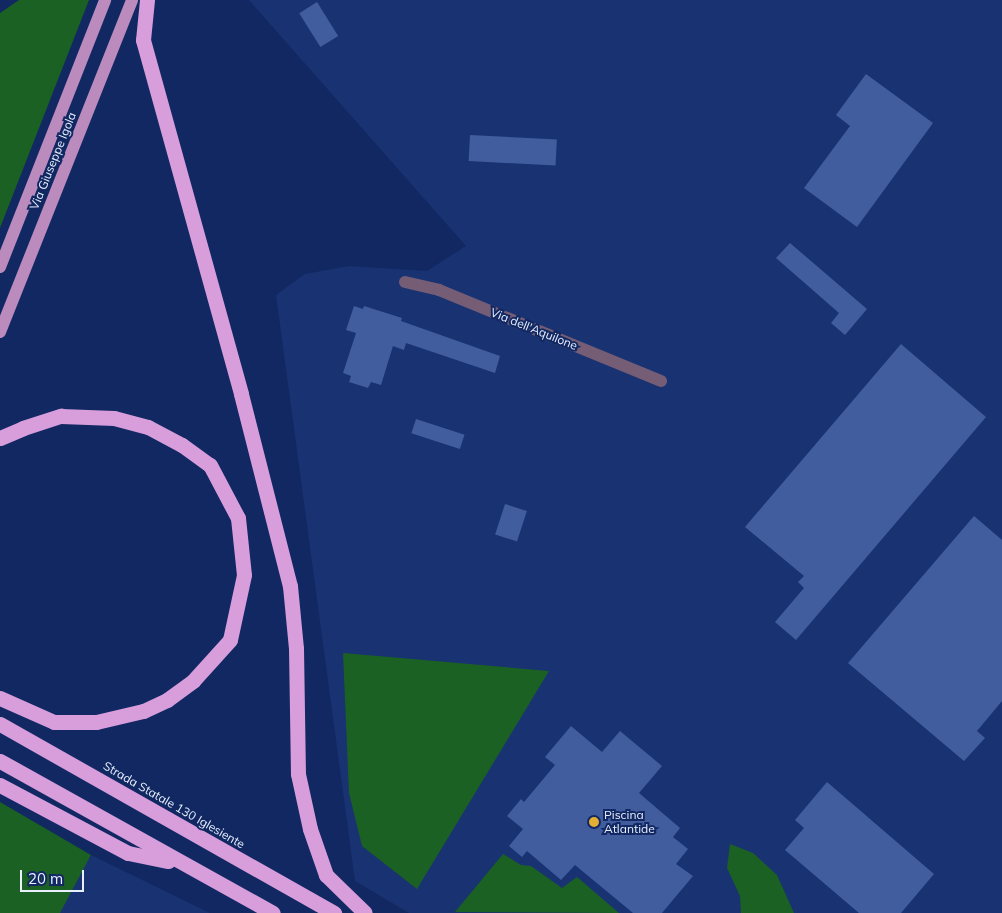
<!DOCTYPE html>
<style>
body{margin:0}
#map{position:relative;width:1002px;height:913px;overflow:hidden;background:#112862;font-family:Mulish,sans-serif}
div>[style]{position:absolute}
.built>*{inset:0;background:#193272}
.green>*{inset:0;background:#1b6123}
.building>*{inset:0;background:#415d9d;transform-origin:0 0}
.minor>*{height:12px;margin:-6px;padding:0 6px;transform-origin:6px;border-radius:6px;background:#755d76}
.major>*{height:12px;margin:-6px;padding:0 6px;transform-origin:6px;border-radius:6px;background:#bc8bbe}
.highway>*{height:15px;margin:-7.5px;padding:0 7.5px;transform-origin:7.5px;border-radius:7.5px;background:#d89ddb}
.dots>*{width:14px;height:14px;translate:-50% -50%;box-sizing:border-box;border:2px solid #112862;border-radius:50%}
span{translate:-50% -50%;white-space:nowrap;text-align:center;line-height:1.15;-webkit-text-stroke:4px #112862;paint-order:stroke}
.street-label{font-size:12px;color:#e8effe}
.poi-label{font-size:12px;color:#e8effe}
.left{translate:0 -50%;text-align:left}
.scale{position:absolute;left:20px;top:870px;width:64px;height:22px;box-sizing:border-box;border:2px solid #e8effe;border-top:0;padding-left:6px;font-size:15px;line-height:18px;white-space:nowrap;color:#e8effe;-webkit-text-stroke:4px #112862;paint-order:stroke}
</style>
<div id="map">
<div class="built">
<i style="clip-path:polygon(249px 0,1002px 0,1002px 913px,409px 913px,355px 881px,276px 295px,305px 274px,349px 266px,427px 271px,466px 246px)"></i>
<i style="clip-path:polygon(0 812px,90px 859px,91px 855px,210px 913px,0 913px)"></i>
</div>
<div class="green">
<i style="clip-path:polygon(19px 0,89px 0,0 228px,0 13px)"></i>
<i style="clip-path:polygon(343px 653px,549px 671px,417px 889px,362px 846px,349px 793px)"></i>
<i style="clip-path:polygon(0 802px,91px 855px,60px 913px,0 913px)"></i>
<i style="clip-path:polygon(730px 844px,753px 853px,777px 875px,794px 913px,741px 913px,740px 896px,727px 868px)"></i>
<i style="clip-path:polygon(503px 854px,521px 865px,531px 866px,562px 888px,577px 877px,619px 913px,455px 912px)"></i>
</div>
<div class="building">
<i style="left:317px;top:2px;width:40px;height:21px;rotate:58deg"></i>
<i style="clip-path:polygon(866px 74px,933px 123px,857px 227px,804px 188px,850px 126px,836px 115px)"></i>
<i style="left:470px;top:135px;width:87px;height:26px;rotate:3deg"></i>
<i style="clip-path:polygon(790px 243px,867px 309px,845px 335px,831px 323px,839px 313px,776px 258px)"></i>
<i style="clip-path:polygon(354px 306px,363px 309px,364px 306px,402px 318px,401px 321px,500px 356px,495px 373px,406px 343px,404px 350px,393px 346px,381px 385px,371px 382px,368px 388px,349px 382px,351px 376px,343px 373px,356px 333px,346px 330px)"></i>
<i style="clip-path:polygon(901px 344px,986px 417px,796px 640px,775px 622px,804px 588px,798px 582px,804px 576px,745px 527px)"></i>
<i style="left:416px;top:419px;width:51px;height:15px;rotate:18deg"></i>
<i style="left:505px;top:504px;width:23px;height:32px;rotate:18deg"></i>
<i style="clip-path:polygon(974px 516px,1002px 540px,1002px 701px,977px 731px,985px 738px,964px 761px,848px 663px)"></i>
<i style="clip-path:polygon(571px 726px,602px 752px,620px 731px,662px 766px,639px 793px,680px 828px,673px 837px,688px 849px,676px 864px,693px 876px,662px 913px,633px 913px,575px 865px,561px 880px,527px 851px,522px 857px,509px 846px,523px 829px,507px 816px,521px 799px,524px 802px,555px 765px,545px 757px)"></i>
<i style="clip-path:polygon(827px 782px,934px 874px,901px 913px,859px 913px,785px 850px,804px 828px,795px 820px)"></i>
</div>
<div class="minor">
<i style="left:405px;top:282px;width:35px;rotate:13deg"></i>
<i style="left:439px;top:290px;width:240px;rotate:22.3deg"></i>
</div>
<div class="major">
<i style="left:0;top:267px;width:287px;rotate:-68.5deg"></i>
<i style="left:0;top:332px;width:357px;rotate:-68.3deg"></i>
</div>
<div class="highway">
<i style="left:147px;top:0;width:40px;rotate:95.7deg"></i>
<i style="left:143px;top:40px;width:367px;rotate:74.5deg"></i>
<i style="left:241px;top:394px;width:198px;rotate:75.7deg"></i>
<i style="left:290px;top:586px;width:62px;rotate:84.5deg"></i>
<i style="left:296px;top:648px;width:126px;rotate:89.1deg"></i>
<i style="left:298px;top:774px;width:56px;rotate:77.7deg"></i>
<i style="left:310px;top:829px;width:49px;rotate:70.8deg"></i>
<i style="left:326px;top:875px;width:54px;rotate:44.3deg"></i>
<i style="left:0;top:438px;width:25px;rotate:-23deg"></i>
<i style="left:23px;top:428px;width:40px;rotate:-18deg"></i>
<i style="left:61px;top:416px;width:53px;rotate:2.2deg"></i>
<i style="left:114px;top:418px;width:35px;rotate:15deg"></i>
<i style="left:148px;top:427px;width:38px;rotate:28deg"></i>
<i style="left:182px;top:445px;width:34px;rotate:36deg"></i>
<i style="left:210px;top:465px;width:60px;rotate:62.2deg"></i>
<i style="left:238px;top:518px;width:57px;rotate:84deg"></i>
<i style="left:244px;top:575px;width:66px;rotate:102.2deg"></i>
<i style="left:230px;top:640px;width:55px;rotate:132.1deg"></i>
<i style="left:193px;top:681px;width:32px;rotate:144deg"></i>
<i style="left:167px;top:700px;width:26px;rotate:155deg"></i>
<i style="left:143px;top:711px;width:48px;rotate:166.8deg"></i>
<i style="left:96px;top:722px;width:42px;rotate:180deg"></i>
<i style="left:54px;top:722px;width:59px;rotate:-156deg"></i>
<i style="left:0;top:724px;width:384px;rotate:29.5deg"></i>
<i style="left:0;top:761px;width:312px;rotate:29.1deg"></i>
<i style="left:0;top:785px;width:145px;rotate:28deg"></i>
<i style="left:128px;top:853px;width:41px;rotate:11.3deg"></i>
</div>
<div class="dots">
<i style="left:594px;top:822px;background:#e2af34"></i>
</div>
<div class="street-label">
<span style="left:53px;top:161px;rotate:-68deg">Via Giuseppe Igola</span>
<span style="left:534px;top:329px;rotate:22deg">Via dell'Aquilone</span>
<span style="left:174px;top:805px;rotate:30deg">Strada Statale 130 Iglesiente</span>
</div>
<div class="poi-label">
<span class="left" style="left:604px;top:822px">Piscina<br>Atlantide</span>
</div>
<div class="scale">20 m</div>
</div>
